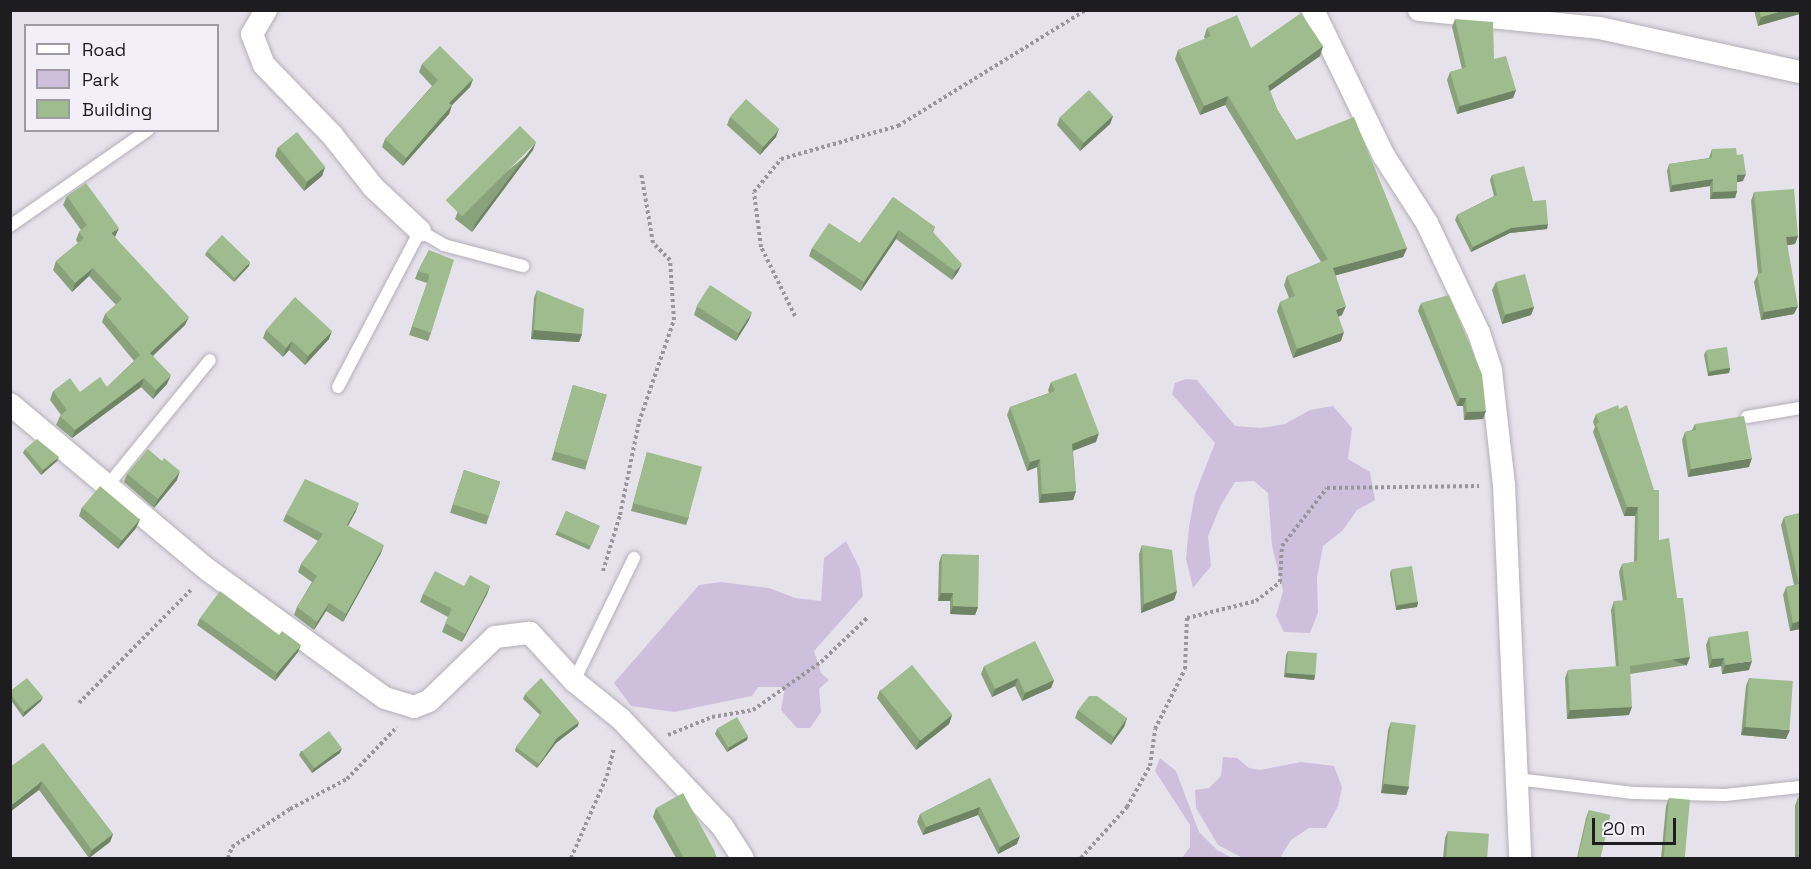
<!DOCTYPE html>
<style>
body{margin:0}
#map{position:relative;width:1811px;height:869px;overflow:hidden;background:#e6e2eb;font-family:"Space Grotesk",sans-serif}
div>[style]{position:absolute}
.green>*{inset:0;background:#cec0dd}
.path>*{height:4px;margin-top:-2px;transform-origin:0;background:repeating-linear-gradient(90deg,#98969c 0 3px,transparent 0 6px)}
.roads{filter:drop-shadow(0 0 2px #b3afb8) drop-shadow(0 0 2px #b3afb8)}
.service>*{height:12px;margin:-6px;padding:0 6px;transform-origin:6px;border-radius:6px;background:#fff}
.minor>*{height:22px;margin:-11px;padding:0 11px;transform-origin:11px;border-radius:11px;background:#fff}
.wall>*{inset:0;background:#89a27b;transform-origin:0 0}
.shaded-wall>*{inset:0;background:#6f8464;transform-origin:0 0}
.building>*{inset:0;background:#9fbc8f;transform-origin:0 0}
span{translate:-50% -50%;white-space:nowrap;text-align:center;line-height:1.15;-webkit-text-stroke:6px #f3eff8;paint-order:stroke}
.frame{position:absolute;inset:0;border:12px solid #1d1c1f;pointer-events:none}
.legend{position:absolute;left:24px;top:24px;width:195px;height:108px;box-sizing:border-box;background:#f3eff8;border:2px solid #9d9ba1;margin:0;padding:8px 10px;list-style:none;font-size:18px;color:#1d1c1f}
.legend li{display:flex;align-items:center;gap:12px;height:30px}
.legend b{width:30px;border:2px solid #9d9ba1}
.scale{position:absolute;left:1592px;top:818px;width:84px;height:27px;box-sizing:border-box;border:3px solid #1d1c1f;border-top:0;padding-left:8px;font-size:18px;line-height:21px;white-space:nowrap;color:#1d1c1f;-webkit-text-stroke:4px #f3eff8;paint-order:stroke}
</style>
<div id="map">
<div class="green">
<i style="clip-path:polygon(1186px 379px,1197px 380px,1235px 426px,1261px 428px,1285px 424px,1310px 410px,1333px 406px,1352px 428px,1348px 459px,1370px 472px,1375px 500px,1357px 510px,1343px 530px,1323px 546px,1317px 578px,1318px 613px,1310px 633px,1284px 632px,1276px 616px,1283px 591px,1272px 546px,1268px 493px,1254px 481px,1235px 482px,1221px 505px,1208px 536px,1211px 566px,1193px 588px,1186px 559px,1189px 527px,1195px 494px,1215px 443px,1172px 394px,1175px 383px)"></i>
<i style="clip-path:polygon(846px 541px,860px 569px,863px 596px,814px 651px,821px 673px,829px 680px,819px 689px,821px 712px,810px 728px,797px 728px,781px 710px,785px 687px,758px 687px,752px 696px,674px 712px,631px 706px,614px 683px,699px 585px,721px 582px,769px 588px,795px 598px,821px 601px,824px 558px)"></i>
<i style="clip-path:polygon(1223px 757px,1237px 758px,1249px 768px,1260px 770px,1301px 762px,1334px 766px,1342px 787px,1338px 806px,1326px 828px,1309px 828px,1291px 840px,1280px 858px,1243px 858px,1218px 845px,1196px 808px,1195px 790px,1209px 788px,1221px 776px)"></i>
<i style="clip-path:polygon(1160px 758px,1176px 771px,1199px 832px,1217px 850px,1232px 858px,1182px 858px,1190px 847px,1190px 825px,1155px 771px)"></i>
</div>
<div class="path">
<i style="left:795px;top:316px;width:77px;rotate:-116.2deg"></i>
<i style="left:761px;top:247px;width:55px;rotate:-97.3deg"></i>
<i style="left:754px;top:192px;width:43px;rotate:-50.7deg"></i>
<i style="left:781px;top:159px;width:122px;rotate:-15.8deg"></i>
<i style="left:898px;top:126px;width:221px;rotate:-31.7deg"></i>
<i style="left:603px;top:571px;width:59px;rotate:-73.1deg"></i>
<i style="left:620px;top:515px;width:95px;rotate:-78.5deg"></i>
<i style="left:639px;top:422px;width:108px;rotate:-71.1deg"></i>
<i style="left:674px;top:320px;width:60px;rotate:-93.8deg"></i>
<i style="left:670px;top:260px;width:24px;rotate:-135deg"></i>
<i style="left:653px;top:243px;width:72px;rotate:-99.6deg"></i>
<i style="left:79px;top:703px;width:161px;rotate:-45.3deg"></i>
<i style="left:668px;top:735px;width:48px;rotate:-22.2deg"></i>
<i style="left:712px;top:717px;width:42px;rotate:-9.7deg"></i>
<i style="left:753px;top:710px;width:83px;rotate:-35.2deg"></i>
<i style="left:821px;top:662px;width:64px;rotate:-43.7deg"></i>
<i style="left:228px;top:858px;width:12px;rotate:-70deg"></i>
<i style="left:232px;top:847px;width:69px;rotate:-33.2deg"></i>
<i style="left:290px;top:809px;width:64px;rotate:-27.8deg"></i>
<i style="left:347px;top:779px;width:72px;rotate:-46.1deg"></i>
<i style="left:571px;top:858px;width:90px;rotate:-66.3deg"></i>
<i style="left:607px;top:776px;width:29px;rotate:-76deg"></i>
<i style="left:1081px;top:858px;width:69px;rotate:-48deg"></i>
<i style="left:1127px;top:807px;width:47px;rotate:-60.7deg"></i>
<i style="left:1150px;top:766px;width:37px;rotate:-82deg"></i>
<i style="left:1155px;top:729px;width:67px;rotate:-63.4deg"></i>
<i style="left:1185px;top:669px;width:51px;rotate:-87.8deg"></i>
<i style="left:1187px;top:618px;width:71px;rotate:-13.8deg"></i>
<i style="left:1256px;top:601px;width:31px;rotate:-38deg"></i>
<i style="left:1280px;top:582px;width:36px;rotate:-87deg"></i>
<i style="left:1282px;top:546px;width:73px;rotate:-52.2deg"></i>
<i style="left:1327px;top:488px;width:152px;rotate:-0.8deg"></i>
</div>
<div class="roads">
<div class="service">
<i style="left:10px;top:226px;width:168px;rotate:-34.8deg"></i>
<i style="left:338px;top:387px;width:176px;rotate:-62.3deg"></i>
<i style="left:420px;top:231px;width:28px;rotate:30deg"></i>
<i style="left:444px;top:245px;width:82px;rotate:14.9deg"></i>
<i style="left:1747px;top:417px;width:54px;rotate:-9.6deg"></i>
<i style="left:108px;top:485px;width:161px;rotate:-50.8deg"></i>
<i style="left:574px;top:681px;width:137px;rotate:-64deg"></i>
<i style="left:1517px;top:779px;width:117px;rotate:6.9deg"></i>
<i style="left:1633px;top:793px;width:92px;rotate:1.2deg"></i>
<i style="left:1725px;top:795px;width:75px;rotate:-6.1deg"></i>
</div>
<div class="minor">
<i style="left:266px;top:10px;width:28px;rotate:120deg"></i>
<i style="left:252px;top:34px;width:33px;rotate:69deg"></i>
<i style="left:264px;top:65px;width:98px;rotate:45.8deg"></i>
<i style="left:332px;top:135px;width:66px;rotate:51.7deg"></i>
<i style="left:373px;top:187px;width:64px;rotate:43.1deg"></i>
<i style="left:1313px;top:10px;width:162px;rotate:64.1deg"></i>
<i style="left:1384px;top:156px;width:80px;rotate:57.3deg"></i>
<i style="left:1427px;top:223px;width:122px;rotate:64.7deg"></i>
<i style="left:1479px;top:333px;width:40px;rotate:72deg"></i>
<i style="left:1491px;top:371px;width:115px;rotate:83.5deg"></i>
<i style="left:1504px;top:485px;width:373px;rotate:87.5deg"></i>
<i style="left:1419px;top:10px;width:182px;rotate:5.7deg"></i>
<i style="left:1600px;top:28px;width:205px;rotate:12.4deg"></i>
<i style="left:10px;top:404px;width:258px;rotate:40deg"></i>
<i style="left:208px;top:570px;width:218px;rotate:35.9deg"></i>
<i style="left:385px;top:698px;width:30px;rotate:17deg"></i>
<i style="left:414px;top:707px;width:16px;rotate:-22deg"></i>
<i style="left:429px;top:701px;width:92px;rotate:-44.1deg"></i>
<i style="left:495px;top:637px;width:35px;rotate:-7deg"></i>
<i style="left:530px;top:633px;width:65px;rotate:47.5deg"></i>
<i style="left:574px;top:681px;width:60px;rotate:39deg"></i>
<i style="left:621px;top:719px;width:147px;rotate:46.7deg"></i>
<i style="left:722px;top:826px;width:38px;rotate:57deg"></i>
</div>
</div>
<div class="wall">
<i style="clip-path:polygon(1754px 10px,1800px 10px,1758px 26px)"></i>
<i style="clip-path:polygon(1455px 19px,1494px 59px,1516px 90px,1513px 98px,1457px 114px,1447px 80px,1450px 72px,1462px 69px,1452px 27px)"></i>
<i style="clip-path:polygon(1207px 28px,1251px 48px,1323px 46px,1320px 56px,1270px 91px,1277px 109px,1296px 140px,1407px 248px,1403px 257px,1336px 275px,1342px 315px,1338px 317px,1341px 341px,1293px 358px,1277px 311px,1280px 302px,1289px 298px,1284px 285px,1287px 276px,1321px 262px,1225px 105px,1200px 115px,1175px 59px,1178px 50px,1205px 39px,1204px 37px)"></i>
<i style="clip-path:polygon(422px 64px,473px 79px,470px 87px,452px 105px,449px 114px,403px 166px,382px 147px,385px 139px,432px 86px,419px 72px)"></i>
<i style="clip-path:polygon(1113px 116px,1110px 124px,1080px 151px,1057px 125px,1060px 117px)"></i>
<i style="clip-path:polygon(730px 117px,776px 137px,760px 155px,727px 125px)"></i>
<i style="clip-path:polygon(278px 147px,325px 167px,322px 176px,304px 191px,275px 156px)"></i>
<i style="clip-path:polygon(1712px 149px,1737px 155px,1743px 181px,1737px 182px,1737px 191px,1735px 198px,1710px 199px,1710px 186px,1670px 192px,1667px 171px,1669px 164px,1709px 158px)"></i>
<i style="clip-path:polygon(533px 150px,472px 232px,455px 219px,458px 211px)"></i>
<i style="clip-path:polygon(1492px 175px,1533px 201px,1547px 229px,1510px 233px,1471px 252px,1455px 220px,1457px 215px,1494px 196px,1490px 180px)"></i>
<i style="clip-path:polygon(1754px 192px,1798px 236px,1795px 244px,1787px 245px,1794px 314px,1761px 320px,1754px 282px,1758px 274px,1751px 201px)"></i>
<i style="clip-path:polygon(67px 196px,115px 237px,185px 325px,153px 356px,167px 384px,153px 399px,141px 387px,72px 438px,56px 425px,60px 416px,61px 415px,50px 400px,53px 391px,80px 392px,107px 387px,134px 361px,102px 322px,105px 314px,116px 305px,89px 276px,72px 292px,53px 270px,56px 261px,78px 243px,76px 240px,79px 232px,81px 230px,63px 205px)"></i>
<i style="clip-path:polygon(893px 197px,935px 227px,933px 232px,958px 272px,952px 280px,896px 239px,861px 291px,809px 256px,812px 248px,860px 243px)"></i>
<i style="clip-path:polygon(429px 250px,431px 333px,428px 341px,409px 335px,427px 283px,415px 279px,418px 271px)"></i>
<i style="clip-path:polygon(207px 251px,249px 266px,234px 282px,205px 255px)"></i>
<i style="clip-path:polygon(1496px 282px,1534px 307px,1531px 315px,1502px 324px,1492px 290px)"></i>
<i style="clip-path:polygon(537px 290px,582px 334px,579px 342px,531px 339px,534px 298px)"></i>
<i style="clip-path:polygon(1421px 303px,1483px 419px,1464px 420px,1463px 406px,1457px 406px,1418px 311px)"></i>
<i style="clip-path:polygon(697px 306px,749px 320px,736px 341px,694px 315px)"></i>
<i style="clip-path:polygon(266px 330px,329px 339px,305px 365px,289px 350px,283px 357px,263px 338px)"></i>
<i style="clip-path:polygon(1706px 351px,1730px 368px,1729px 373px,1708px 376px,1704px 355px)"></i>
<i style="clip-path:polygon(1051px 382px,1096px 442px,1073px 451px,1076px 491px,1073px 500px,1039px 503px,1037px 467px,1027px 471px,1007px 415px,1010px 407px,1049px 393px,1048px 390px)"></i>
<i style="left:573px;top:385px;width:35px;height:78px;rotate:16deg"></i>
<i style="clip-path:polygon(1596px 414px,1659px 540px,1677px 598px,1687px 665px,1630px 674px,1629px 715px,1567px 719px,1565px 678px,1568px 670px,1616px 667px,1611px 610px,1614px 601px,1623px 601px,1619px 572px,1622px 564px,1634px 562px,1635px 516px,1624px 516px,1593px 432px,1595px 427px,1593px 422px)"></i>
<i style="clip-path:polygon(1695px 424px,1749px 467px,1688px 477px,1682px 440px,1685px 432px,1692px 430px)"></i>
<i style="clip-path:polygon(25px 449px,57px 461px,41px 475px,23px 453px)"></i>
<i style="clip-path:polygon(647px 452px,689px 517px,686px 525px,631px 511px)"></i>
<i style="left:464px;top:470px;width:38px;height:45px;rotate:18deg"></i>
<i style="clip-path:polygon(127px 474px,177px 480px,154px 508px,124px 482px)"></i>
<i style="clip-path:polygon(82px 507px,140px 519px,136px 528px,118px 549px,79px 516px)"></i>
<i style="clip-path:polygon(356px 511px,348px 526px,381px 553px,343px 622px,326px 611px,314px 630px,294px 615px,297px 607px,312px 582px,298px 572px,301px 564px,318px 541px,283px 521px,286px 514px)"></i>
<i style="left:566px;top:511px;width:37px;height:26px;rotate:24deg"></i>
<i style="clip-path:polygon(1800px 513px,1800px 629px,1790px 631px,1783px 595px,1786px 587px,1794px 585px,1781px 525px,1784px 517px)"></i>
<i style="clip-path:polygon(1142px 545px,1177px 591px,1174px 600px,1141px 613px,1139px 554px)"></i>
<i style="clip-path:polygon(942px 554px,978px 607px,975px 615px,950px 614px,950px 601px,938px 601px,939px 562px)"></i>
<i style="clip-path:polygon(1391px 570px,1418px 602px,1417px 607px,1396px 610px,1390px 574px)"></i>
<i style="clip-path:polygon(464px 586px,490px 586px,487px 594px,462px 642px,442px 632px,448px 617px,420px 602px,423px 594px)"></i>
<i style="clip-path:polygon(200px 618px,298px 652px,275px 681px,197px 625px)"></i>
<i style="clip-path:polygon(1709px 637px,1749px 670px,1722px 674px,1721px 666px,1709px 668px,1706px 645px)"></i>
<i style="clip-path:polygon(1288px 651px,1315px 675px,1314px 680px,1284px 677px,1286px 655px)"></i>
<i style="clip-path:polygon(984px 666px,1054px 680px,1051px 688px,1022px 701px,1015px 686px,992px 697px,981px 674px)"></i>
<i style="clip-path:polygon(1749px 678px,1786px 739px,1741px 735px,1746px 686px)"></i>
<i style="clip-path:polygon(880px 690px,952px 715px,949px 724px,916px 750px,877px 698px)"></i>
<i style="clip-path:polygon(10px 691px,41px 701px,23px 717px,10px 699px)"></i>
<i style="clip-path:polygon(525px 694px,578px 726px,556px 743px,537px 768px,515px 751px,516px 747px,540px 715px,523px 699px)"></i>
<i style="clip-path:polygon(1078px 710px,1127px 718px,1124px 727px,1111px 745px,1075px 718px)"></i>
<i style="clip-path:polygon(1391px 722px,1409px 787px,1406px 795px,1381px 793px,1388px 730px)"></i>
<i style="clip-path:polygon(717px 729px,747px 740px,727px 752px,715px 734px)"></i>
<i style="clip-path:polygon(43px 743px,113px 834px,110px 842px,89px 858px,39px 790px)"></i>
<i style="clip-path:polygon(301px 751px,340px 753px,312px 773px,299px 755px)"></i>
<i style="clip-path:polygon(990px 778px,1017px 844px,998px 854px,978px 815px,923px 835px,917px 822px,920px 814px)"></i>
<i style="clip-path:polygon(1798px 797px,1800px 858px,1795px 858px,1795px 806px)"></i>
<i style="clip-path:polygon(1669px 798px,1684px 858px,1661px 858px,1666px 806px)"></i>
<i style="clip-path:polygon(656px 808px,717px 858px,676px 858px,653px 817px)"></i>
<i style="clip-path:polygon(1589px 810px,1600px 858px,1577px 858px,1586px 818px)"></i>
<i style="clip-path:polygon(1448px 831px,1486px 858px,1443px 858px,1445px 838px)"></i>
</div>
<div class="shaded-wall">
<i style="clip-path:polygon(1786px 10px,1800px 10px,1800px 14px,1758px 26px,1761px 17px)"></i>
<i style="clip-path:polygon(1323px 46px,1320px 56px,1264px 95px,1268px 86px)"></i>
<i style="clip-path:polygon(473px 79px,470px 87px,446px 111px,449px 103px)"></i>
<i style="clip-path:polygon(1516px 90px,1513px 98px,1457px 114px,1460px 106px)"></i>
<i style="clip-path:polygon(1228px 96px,1225px 105px,1200px 115px,1204px 106px)"></i>
<i style="clip-path:polygon(452px 105px,449px 114px,403px 166px,406px 158px)"></i>
<i style="clip-path:polygon(1113px 116px,1110px 124px,1080px 151px,1083px 143px)"></i>
<i style="clip-path:polygon(779px 129px,776px 137px,760px 155px,763px 147px)"></i>
<i style="clip-path:polygon(536px 142px,533px 150px,472px 232px,475px 224px)"></i>
<i style="clip-path:polygon(325px 167px,322px 176px,304px 191px,307px 182px)"></i>
<i style="clip-path:polygon(1746px 174px,1743px 181px,1734px 183px,1737px 175px)"></i>
<i style="clip-path:polygon(1713px 179px,1710px 186px,1670px 192px,1672px 185px)"></i>
<i style="clip-path:polygon(1737px 191px,1735px 198px,1710px 199px,1713px 192px)"></i>
<i style="clip-path:polygon(1548px 224px,1547px 229px,1510px 233px,1471px 252px,1473px 247px,1511px 228px)"></i>
<i style="clip-path:polygon(119px 228px,115px 237px,111px 233px)"></i>
<i style="clip-path:polygon(899px 230px,896px 239px,861px 291px,864px 282px)"></i>
<i style="clip-path:polygon(1798px 236px,1795px 244px,1783px 246px,1786px 237px)"></i>
<i style="clip-path:polygon(1407px 248px,1403px 257px,1330px 277px,1333px 268px)"></i>
<i style="clip-path:polygon(250px 262px,249px 266px,234px 282px,236px 278px)"></i>
<i style="clip-path:polygon(962px 264px,958px 272px,952px 280px,955px 271px)"></i>
<i style="clip-path:polygon(93px 268px,89px 276px,72px 292px,75px 283px)"></i>
<i style="clip-path:polygon(1346px 306px,1342px 315px,1332px 319px,1336px 310px)"></i>
<i style="clip-path:polygon(1798px 306px,1794px 314px,1761px 320px,1764px 312px)"></i>
<i style="clip-path:polygon(1534px 307px,1531px 315px,1502px 324px,1505px 315px)"></i>
<i style="clip-path:polygon(752px 312px,749px 320px,736px 341px,739px 333px)"></i>
<i style="clip-path:polygon(189px 317px,185px 325px,146px 362px,150px 353px)"></i>
<i style="clip-path:polygon(534px 330px,582px 334px,579px 342px,531px 339px)"></i>
<i style="clip-path:polygon(332px 331px,329px 339px,305px 365px,308px 356px)"></i>
<i style="clip-path:polygon(1344px 332px,1341px 341px,1293px 358px,1297px 349px)"></i>
<i style="clip-path:polygon(292px 341px,289px 350px,283px 357px,286px 348px)"></i>
<i style="clip-path:polygon(1730px 368px,1729px 373px,1708px 376px,1709px 372px)"></i>
<i style="clip-path:polygon(171px 375px,167px 384px,153px 399px,156px 390px)"></i>
<i style="clip-path:polygon(144px 378px,141px 387px,72px 438px,75px 430px)"></i>
<i style="clip-path:polygon(1460px 398px,1466px 398px,1463px 406px,1457px 406px)"></i>
<i style="clip-path:polygon(1486px 411px,1483px 419px,1464px 420px,1467px 412px)"></i>
<i style="clip-path:polygon(1099px 433px,1096px 442px,1069px 452px,1072px 444px)"></i>
<i style="clip-path:polygon(59px 457px,57px 461px,41px 475px,43px 470px)"></i>
<i style="clip-path:polygon(1752px 458px,1749px 467px,1688px 477px,1691px 469px)"></i>
<i style="clip-path:polygon(1040px 459px,1037px 467px,1027px 471px,1030px 462px)"></i>
<i style="clip-path:polygon(180px 471px,177px 480px,154px 508px,158px 499px)"></i>
<i style="clip-path:polygon(1076px 491px,1073px 500px,1039px 503px,1042px 494px)"></i>
<i style="clip-path:polygon(359px 503px,356px 511px,344px 533px,347px 525px)"></i>
<i style="clip-path:polygon(1627px 507px,1638px 507px,1635px 516px,1624px 516px)"></i>
<i style="clip-path:polygon(140px 519px,136px 528px,118px 549px,121px 541px)"></i>
<i style="clip-path:polygon(384px 545px,381px 553px,343px 622px,346px 614px)"></i>
<i style="clip-path:polygon(490px 586px,487px 594px,462px 642px,465px 634px)"></i>
<i style="clip-path:polygon(1177px 591px,1174px 600px,1141px 613px,1144px 604px)"></i>
<i style="clip-path:polygon(941px 593px,953px 593px,950px 601px,938px 601px)"></i>
<i style="clip-path:polygon(1418px 602px,1417px 607px,1396px 610px,1397px 606px)"></i>
<i style="clip-path:polygon(329px 603px,326px 611px,314px 630px,317px 622px)"></i>
<i style="clip-path:polygon(953px 606px,978px 607px,975px 615px,950px 614px)"></i>
<i style="clip-path:polygon(1800px 621px,1800px 629px,1790px 631px,1793px 623px)"></i>
<i style="clip-path:polygon(301px 645px,298px 652px,275px 681px,277px 673px)"></i>
<i style="left:1690px;top:657px;width:9px;height:61px;rotate:111deg"></i>
<i style="clip-path:polygon(1724px 658px,1721px 666px,1709px 668px,1712px 659px)"></i>
<i style="clip-path:polygon(1752px 661px,1749px 670px,1722px 674px,1725px 665px)"></i>
<i style="clip-path:polygon(1286px 673px,1315px 675px,1314px 680px,1284px 677px)"></i>
<i style="clip-path:polygon(1018px 678px,1015px 686px,992px 697px,995px 689px)"></i>
<i style="clip-path:polygon(1054px 680px,1051px 688px,1022px 701px,1025px 693px)"></i>
<i style="clip-path:polygon(43px 697px,41px 701px,23px 717px,24px 712px)"></i>
<i style="clip-path:polygon(1632px 707px,1629px 715px,1567px 719px,1570px 710px)"></i>
<i style="clip-path:polygon(952px 715px,949px 724px,916px 750px,919px 741px)"></i>
<i style="clip-path:polygon(1127px 718px,1124px 727px,1111px 745px,1114px 737px)"></i>
<i style="clip-path:polygon(579px 722px,578px 726px,556px 743px,537px 768px,539px 764px,557px 738px)"></i>
<i style="clip-path:polygon(1744px 727px,1790px 730px,1786px 739px,1741px 735px)"></i>
<i style="clip-path:polygon(748px 736px,747px 740px,727px 752px,729px 748px)"></i>
<i style="clip-path:polygon(342px 748px,340px 753px,312px 773px,314px 768px)"></i>
<i style="clip-path:polygon(42px 781px,39px 790px,10px 812px,10px 806px)"></i>
<i style="clip-path:polygon(1384px 784px,1409px 787px,1406px 795px,1381px 793px)"></i>
<i style="clip-path:polygon(980px 807px,978px 815px,923px 835px,926px 827px)"></i>
<i style="clip-path:polygon(113px 834px,110px 842px,89px 858px,92px 850px)"></i>
<i style="clip-path:polygon(1020px 836px,1017px 844px,998px 854px,1000px 847px)"></i>
</div>
<div class="building">
<i style="clip-path:polygon(1759px 10px,1786px 10px,1761px 17px)"></i>
<i style="clip-path:polygon(1301px 13px,1323px 46px,1268px 86px,1277px 109px,1296px 140px,1354px 117px,1407px 248px,1333px 268px,1346px 306px,1336px 310px,1344px 332px,1297px 349px,1280px 302px,1295px 296px,1287px 276px,1328px 259px,1228px 96px,1204px 106px,1178px 50px,1211px 36px,1207px 28px,1237px 15px,1251px 48px)"></i>
<i style="clip-path:polygon(1455px 19px,1493px 22px,1494px 59px,1506px 56px,1516px 90px,1460px 106px,1450px 72px,1466px 67px)"></i>
<i style="clip-path:polygon(440px 46px,473px 79px,449px 103px,452px 105px,406px 158px,385px 139px,438px 80px,422px 64px)"></i>
<i style="left:1089px;top:90px;width:35px;height:40px;rotate:47deg"></i>
<i style="left:746px;top:99px;width:45px;height:24px;rotate:42deg"></i>
<i style="left:520px;top:126px;width:23px;height:105px;rotate:45deg"></i>
<i style="left:297px;top:132px;width:45px;height:24px;rotate:51deg"></i>
<i style="clip-path:polygon(1736px 148px,1737px 155px,1743px 154px,1746px 174px,1737px 175px,1737px 191px,1713px 192px,1713px 179px,1672px 185px,1669px 164px,1712px 158px,1712px 149px)"></i>
<i style="clip-path:polygon(1524px 166px,1533px 201px,1546px 200px,1548px 224px,1511px 228px,1473px 247px,1457px 215px,1497px 195px,1492px 175px)"></i>
<i style="clip-path:polygon(86px 183px,119px 228px,111px 233px,189px 317px,150px 353px,171px 375px,156px 390px,144px 378px,75px 430px,60px 416px,67px 410px,53px 391px,70px 378px,80px 392px,100px 377px,107px 387px,140px 355px,105px 314px,122px 299px,93px 268px,75px 283px,56px 261px,84px 238px,79px 232px,87px 225px,67px 196px)"></i>
<i style="clip-path:polygon(1794px 189px,1798px 236px,1786px 237px,1798px 306px,1764px 312px,1757px 274px,1762px 273px,1754px 192px)"></i>
<i style="clip-path:polygon(893px 197px,935px 227px,932px 231px,962px 264px,955px 271px,899px 230px,864px 282px,812px 248px,829px 223px,860px 243px)"></i>
<i style="left:222px;top:235px;width:39px;height:22px;rotate:44deg"></i>
<i style="clip-path:polygon(429px 250px,454px 260px,431px 333px,412px 326px,430px 275px,418px 271px)"></i>
<i style="left:1525px;top:274px;width:34px;height:30px;rotate:75deg"></i>
<i style="left:710px;top:285px;width:50px;height:25px;rotate:33deg"></i>
<i style="clip-path:polygon(537px 290px,584px 309px,582px 334px,534px 330px)"></i>
<i style="clip-path:polygon(1449px 295px,1482px 374px,1486px 411px,1467px 412px,1466px 398px,1460px 398px,1421px 303px)"></i>
<i style="clip-path:polygon(295px 297px,332px 331px,308px 356px,292px 341px,286px 348px,266px 330px)"></i>
<i style="left:1727px;top:347px;width:21px;height:21px;rotate:82deg"></i>
<i style="clip-path:polygon(1076px 373px,1099px 433px,1072px 444px,1076px 491px,1042px 494px,1040px 459px,1030px 462px,1010px 407px,1055px 391px,1051px 382px)"></i>
<i style="left:573px;top:385px;width:35px;height:69px;rotate:16deg"></i>
<i style="clip-path:polygon(1618px 405px,1619px 409px,1627px 405px,1654px 490px,1659px 490px,1659px 540px,1669px 538px,1677px 598px,1683px 598px,1690px 657px,1630px 666px,1632px 707px,1570px 710px,1568px 670px,1619px 666px,1614px 601px,1627px 600px,1622px 564px,1637px 561px,1638px 507px,1627px 507px,1596px 424px,1599px 422px,1596px 414px)"></i>
<i style="clip-path:polygon(1744px 416px,1752px 458px,1691px 469px,1685px 432px,1696px 430px,1695px 424px)"></i>
<i style="clip-path:polygon(37px 439px,59px 457px,43px 470px,25px 449px)"></i>
<i style="clip-path:polygon(148px 449px,162px 461px,164px 458px,180px 471px,158px 499px,127px 474px)"></i>
<i style="left:647px;top:452px;width:57px;height:53px;rotate:15deg"></i>
<i style="left:464px;top:470px;width:38px;height:36px;rotate:18deg"></i>
<i style="clip-path:polygon(305px 479px,359px 503px,347px 525px,384px 545px,346px 614px,329px 603px,317px 622px,297px 607px,317px 576px,301px 564px,323px 534px,286px 514px)"></i>
<i style="left:100px;top:486px;width:52px;height:28px;rotate:40deg"></i>
<i style="left:566px;top:511px;width:37px;height:22px;rotate:24deg"></i>
<i style="clip-path:polygon(1800px 513px,1800px 621px,1793px 623px,1786px 587px,1799px 584px,1784px 517px)"></i>
<i style="clip-path:polygon(1142px 545px,1172px 550px,1177px 591px,1144px 604px)"></i>
<i style="clip-path:polygon(942px 554px,979px 555px,978px 607px,953px 606px,953px 593px,941px 593px)"></i>
<i style="left:1412px;top:566px;width:36px;height:21px;rotate:81deg"></i>
<i style="clip-path:polygon(435px 571px,464px 586px,470px 575px,490px 586px,465px 634px,445px 623px,452px 609px,423px 594px)"></i>
<i style="clip-path:polygon(220px 591px,279px 635px,282px 631px,301px 645px,277px 673px,200px 618px)"></i>
<i style="clip-path:polygon(1748px 631px,1752px 661px,1725px 665px,1724px 658px,1712px 659px,1709px 637px)"></i>
<i style="clip-path:polygon(1035px 641px,1054px 680px,1025px 693px,1018px 678px,995px 689px,984px 666px)"></i>
<i style="left:1288px;top:651px;width:29px;height:22px;rotate:4deg"></i>
<i style="left:912px;top:665px;width:64px;height:41px;rotate:51deg"></i>
<i style="clip-path:polygon(27px 678px,43px 697px,24px 712px,10px 693px,10px 691px)"></i>
<i style="clip-path:polygon(541px 678px,579px 722px,557px 738px,539px 764px,516px 747px,542px 712px,525px 694px)"></i>
<i style="left:1749px;top:678px;width:44px;height:49px;rotate:4deg"></i>
<i style="clip-path:polygon(1089px 696px,1097px 696px,1127px 718px,1114px 737px,1078px 710px)"></i>
<i style="left:737px;top:717px;width:22px;height:23px;rotate:60deg"></i>
<i style="left:1391px;top:722px;width:25px;height:62px;rotate:7deg"></i>
<i style="left:329px;top:731px;width:21px;height:34px;rotate:53deg"></i>
<i style="clip-path:polygon(43px 743px,113px 834px,92px 850px,42px 781px,10px 806px,10px 767px)"></i>
<i style="clip-path:polygon(990px 778px,1020px 836px,1000px 847px,980px 807px,926px 827px,920px 814px)"></i>
<i style="clip-path:polygon(683px 793px,714px 850px,717px 858px,684px 858px,656px 808px)"></i>
<i style="left:1798px;top:797px;width:2px;height:58px"></i>
<i style="left:1669px;top:798px;width:21px;height:60px;rotate:5deg"></i>
<i style="left:1589px;top:810px;width:22px;height:49px;rotate:13deg"></i>
<i style="left:1448px;top:831px;width:41px;height:27px;rotate:4deg"></i>
</div>
<div class="frame"></div>
<ul class="legend">
<li><b style="height:8px;background:#fff"></b>Road</li>
<li><b style="height:16px;background:#cec0dd"></b>Park</li>
<li><b style="height:16px;background:#9fbc8f"></b>Building</li>
</ul>
<div class="scale">20 m</div>
</div>
